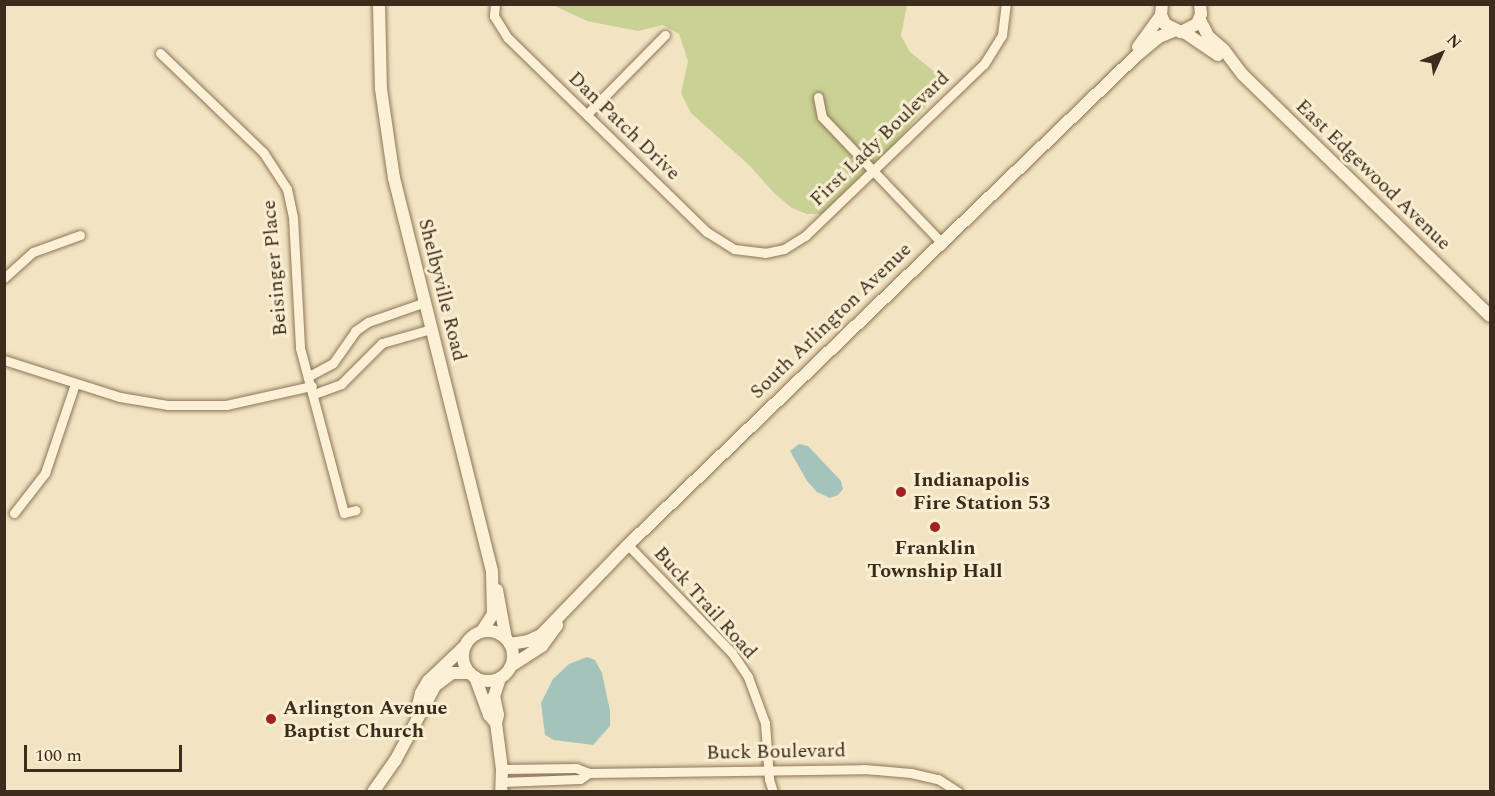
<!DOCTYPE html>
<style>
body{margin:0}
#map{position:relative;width:1495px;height:796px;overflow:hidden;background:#f2e4c2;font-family:Spectral,serif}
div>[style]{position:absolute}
.green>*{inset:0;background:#cad194}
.water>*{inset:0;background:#a4c4bb}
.roads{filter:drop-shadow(0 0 2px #8e7557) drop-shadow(0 0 2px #8e7557)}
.minor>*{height:9px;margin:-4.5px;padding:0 4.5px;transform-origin:4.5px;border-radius:4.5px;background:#fcf1d6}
.secondary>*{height:12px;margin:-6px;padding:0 6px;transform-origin:6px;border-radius:6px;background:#fcf1d6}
.secondary>.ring{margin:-6px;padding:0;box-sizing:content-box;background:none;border:12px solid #fcf1d6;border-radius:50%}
.dots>*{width:16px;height:16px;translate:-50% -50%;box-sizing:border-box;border:3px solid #f9eed2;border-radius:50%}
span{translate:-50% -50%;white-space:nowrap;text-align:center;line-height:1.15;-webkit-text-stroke:6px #f9eed2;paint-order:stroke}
.street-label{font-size:20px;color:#3c2c1d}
.poi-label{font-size:20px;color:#3c2c1d;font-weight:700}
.left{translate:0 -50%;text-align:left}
.frame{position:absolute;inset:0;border:6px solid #3c2c1d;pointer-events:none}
.north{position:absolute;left:1411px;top:24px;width:60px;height:60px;-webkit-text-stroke:4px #f9eed2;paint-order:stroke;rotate:46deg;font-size:16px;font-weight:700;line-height:24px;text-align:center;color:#3c2c1d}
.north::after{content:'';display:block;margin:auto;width:21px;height:27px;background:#3c2c1d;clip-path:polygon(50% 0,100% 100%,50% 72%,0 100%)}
.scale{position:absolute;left:24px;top:745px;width:158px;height:27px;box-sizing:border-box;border:3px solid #3c2c1d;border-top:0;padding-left:8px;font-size:18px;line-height:21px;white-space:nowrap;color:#3c2c1d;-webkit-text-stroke:4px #f9eed2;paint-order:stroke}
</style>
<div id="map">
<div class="green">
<i style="clip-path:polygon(553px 5px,907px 5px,901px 36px,910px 52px,941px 77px,940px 89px,873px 171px,828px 214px,807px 214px,792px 208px,774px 193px,750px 166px,691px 113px,681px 93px,688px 61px,679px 34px,663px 25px,638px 31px,587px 21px)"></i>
</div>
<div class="water">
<i style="clip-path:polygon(799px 444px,808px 446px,841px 481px,843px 489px,838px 495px,830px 498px,817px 492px,807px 481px,790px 451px)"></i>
<i style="clip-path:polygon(587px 657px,595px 660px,602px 673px,610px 711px,610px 726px,593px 745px,554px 740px,545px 735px,541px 703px,553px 679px,569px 664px)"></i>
</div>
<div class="roads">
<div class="minor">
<i style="left:495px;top:4px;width:12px;rotate:95deg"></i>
<i style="left:494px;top:16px;width:26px;rotate:58deg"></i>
<i style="left:508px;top:38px;width:278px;rotate:44.3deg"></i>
<i style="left:707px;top:232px;width:32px;rotate:32deg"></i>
<i style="left:734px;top:249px;width:31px;rotate:7deg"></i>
<i style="left:765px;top:253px;width:19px;rotate:-12deg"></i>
<i style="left:784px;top:249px;width:25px;rotate:-32deg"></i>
<i style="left:805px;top:236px;width:248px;rotate:-43.9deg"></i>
<i style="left:984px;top:64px;width:34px;rotate:-58deg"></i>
<i style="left:1002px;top:35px;width:31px;rotate:-83deg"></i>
<i style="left:160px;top:53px;width:143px;rotate:43.9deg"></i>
<i style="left:263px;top:152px;width:44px;rotate:57deg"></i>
<i style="left:287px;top:189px;width:29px;rotate:78deg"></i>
<i style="left:293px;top:217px;width:131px;rotate:86.9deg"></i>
<i style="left:300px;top:348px;width:171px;rotate:75.1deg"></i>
<i style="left:344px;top:513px;width:12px;rotate:-14deg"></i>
<i style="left:818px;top:97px;width:20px;rotate:79deg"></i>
<i style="left:822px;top:117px;width:173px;rotate:46.4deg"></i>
<i style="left:587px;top:114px;width:111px;rotate:-45.4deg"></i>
<i style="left:4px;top:278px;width:39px;rotate:-42deg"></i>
<i style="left:33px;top:252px;width:50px;rotate:-19.9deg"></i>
<i style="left:4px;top:360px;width:122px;rotate:17.7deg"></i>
<i style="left:120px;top:397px;width:49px;rotate:9.5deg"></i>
<i style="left:168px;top:405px;width:58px"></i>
<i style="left:226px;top:405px;width:88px;rotate:-12.5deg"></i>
<i style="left:309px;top:376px;width:27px;rotate:-28deg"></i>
<i style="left:333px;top:363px;width:39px;rotate:-55deg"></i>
<i style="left:355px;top:331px;width:16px;rotate:-35deg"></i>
<i style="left:368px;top:322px;width:60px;rotate:-19.3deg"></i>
<i style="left:314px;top:394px;width:29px;rotate:-20deg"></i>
<i style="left:341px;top:384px;width:58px;rotate:-45deg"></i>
<i style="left:382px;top:343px;width:51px;rotate:-15.9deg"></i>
<i style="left:14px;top:513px;width:51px;rotate:-52.2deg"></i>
<i style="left:45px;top:473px;width:94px;rotate:-71.4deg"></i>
<i style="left:628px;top:545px;width:150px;rotate:46.1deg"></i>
<i style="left:732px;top:653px;width:29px;rotate:56deg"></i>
<i style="left:748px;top:677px;width:49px;rotate:69.7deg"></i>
<i style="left:765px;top:723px;width:56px;rotate:85.9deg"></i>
<i style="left:769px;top:779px;width:14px;rotate:73deg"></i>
<i style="left:589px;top:773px;width:275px;rotate:-0.8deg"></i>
<i style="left:864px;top:769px;width:47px;rotate:4.9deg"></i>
<i style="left:911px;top:773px;width:28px;rotate:13deg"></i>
<i style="left:938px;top:779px;width:24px;rotate:33deg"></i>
<i style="left:501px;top:782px;width:79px;rotate:-2.2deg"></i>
<i style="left:580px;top:779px;width:11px;rotate:-34deg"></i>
<i style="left:589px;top:773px;width:14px;rotate:-159deg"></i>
<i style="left:576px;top:768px;width:74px;rotate:179.2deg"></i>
</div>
<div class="secondary">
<i style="left:379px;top:4px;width:85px;rotate:88.7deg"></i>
<i style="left:381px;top:89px;width:90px;rotate:81.7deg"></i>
<i style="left:394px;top:178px;width:405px;rotate:76deg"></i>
<i style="left:492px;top:571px;width:43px;rotate:88.7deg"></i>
<i style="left:493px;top:614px;width:20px;rotate:123deg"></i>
<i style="left:1162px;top:4px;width:11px;rotate:95deg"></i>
<i style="left:1161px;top:15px;width:10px;rotate:66deg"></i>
<i style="left:1165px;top:24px;width:18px;rotate:27deg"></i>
<i style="left:1181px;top:32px;width:18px;rotate:-27deg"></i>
<i style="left:1197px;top:24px;width:11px;rotate:-68deg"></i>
<i style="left:1201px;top:14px;width:10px;rotate:-96deg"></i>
<i style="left:1200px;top:20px;width:18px;rotate:63deg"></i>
<i style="left:1208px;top:36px;width:21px;rotate:41deg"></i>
<i style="left:1224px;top:50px;width:31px;rotate:53deg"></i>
<i style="left:1243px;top:75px;width:345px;rotate:44.3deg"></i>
<i style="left:1184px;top:32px;width:41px;rotate:34.1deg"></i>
<i style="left:1138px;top:47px;width:39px;rotate:-54deg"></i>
<i style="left:497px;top:590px;width:50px;rotate:79.6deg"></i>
<i class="ring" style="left:463px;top:631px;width:38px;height:38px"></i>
<i style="left:510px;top:644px;width:18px;rotate:-9deg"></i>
<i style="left:528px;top:641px;width:14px;rotate:-25deg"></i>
<i style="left:541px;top:635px;width:125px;rotate:-46deg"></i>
<i style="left:628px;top:545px;width:704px;rotate:-43.91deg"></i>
<i style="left:1135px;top:57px;width:31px;rotate:-40deg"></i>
<i style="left:1159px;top:37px;width:15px;rotate:-23deg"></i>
<i style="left:511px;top:666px;width:37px;rotate:-33deg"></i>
<i style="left:542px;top:646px;width:26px;rotate:-54deg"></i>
<i style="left:475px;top:677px;width:40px;rotate:69.8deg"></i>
<i style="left:489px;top:715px;width:11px;rotate:49deg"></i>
<i style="left:500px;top:678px;width:19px;rotate:108deg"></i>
<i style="left:494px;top:696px;width:19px;rotate:78deg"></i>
<i style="left:498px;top:715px;width:8px;rotate:104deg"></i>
<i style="left:496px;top:723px;width:46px;rotate:82.6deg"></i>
<i style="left:502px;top:769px;width:23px;rotate:92deg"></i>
<i style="left:417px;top:709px;width:16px;rotate:-76deg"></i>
<i style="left:421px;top:693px;width:14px;rotate:-60deg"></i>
<i style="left:428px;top:681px;width:51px;rotate:-43.4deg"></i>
<i style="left:373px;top:792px;width:38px;rotate:-55deg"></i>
<i style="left:395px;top:761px;width:85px;rotate:-61.9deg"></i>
<i style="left:435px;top:686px;width:21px;rotate:-37deg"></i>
<i style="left:452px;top:673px;width:18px"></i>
</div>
</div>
<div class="dots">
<i style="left:901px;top:492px;background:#a22121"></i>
<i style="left:935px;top:527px;background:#a22121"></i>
<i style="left:271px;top:719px;background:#a22121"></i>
</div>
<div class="street-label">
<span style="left:624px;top:126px;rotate:44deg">Dan Patch Drive</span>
<span style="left:880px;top:139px;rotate:-44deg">First Lady Boulevard</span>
<span style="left:1373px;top:175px;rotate:44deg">East Edgewood Avenue</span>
<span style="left:275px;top:268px;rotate:-95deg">Beisinger Place</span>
<span style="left:442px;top:290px;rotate:76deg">Shelbyville Road</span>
<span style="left:831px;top:321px;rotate:-44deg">South Arlington Avenue</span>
<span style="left:705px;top:603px;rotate:48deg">Buck Trail Road</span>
<span style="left:776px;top:752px;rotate:-1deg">Buck Boulevard</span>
</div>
<div class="poi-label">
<span class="left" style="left:913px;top:492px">Indianapolis<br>Fire Station 53</span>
<span style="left:935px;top:560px">Franklin<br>Township Hall</span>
<span class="left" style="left:283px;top:720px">Arlington Avenue<br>Baptist Church</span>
</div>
<div class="frame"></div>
<div class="north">N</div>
<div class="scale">100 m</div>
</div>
